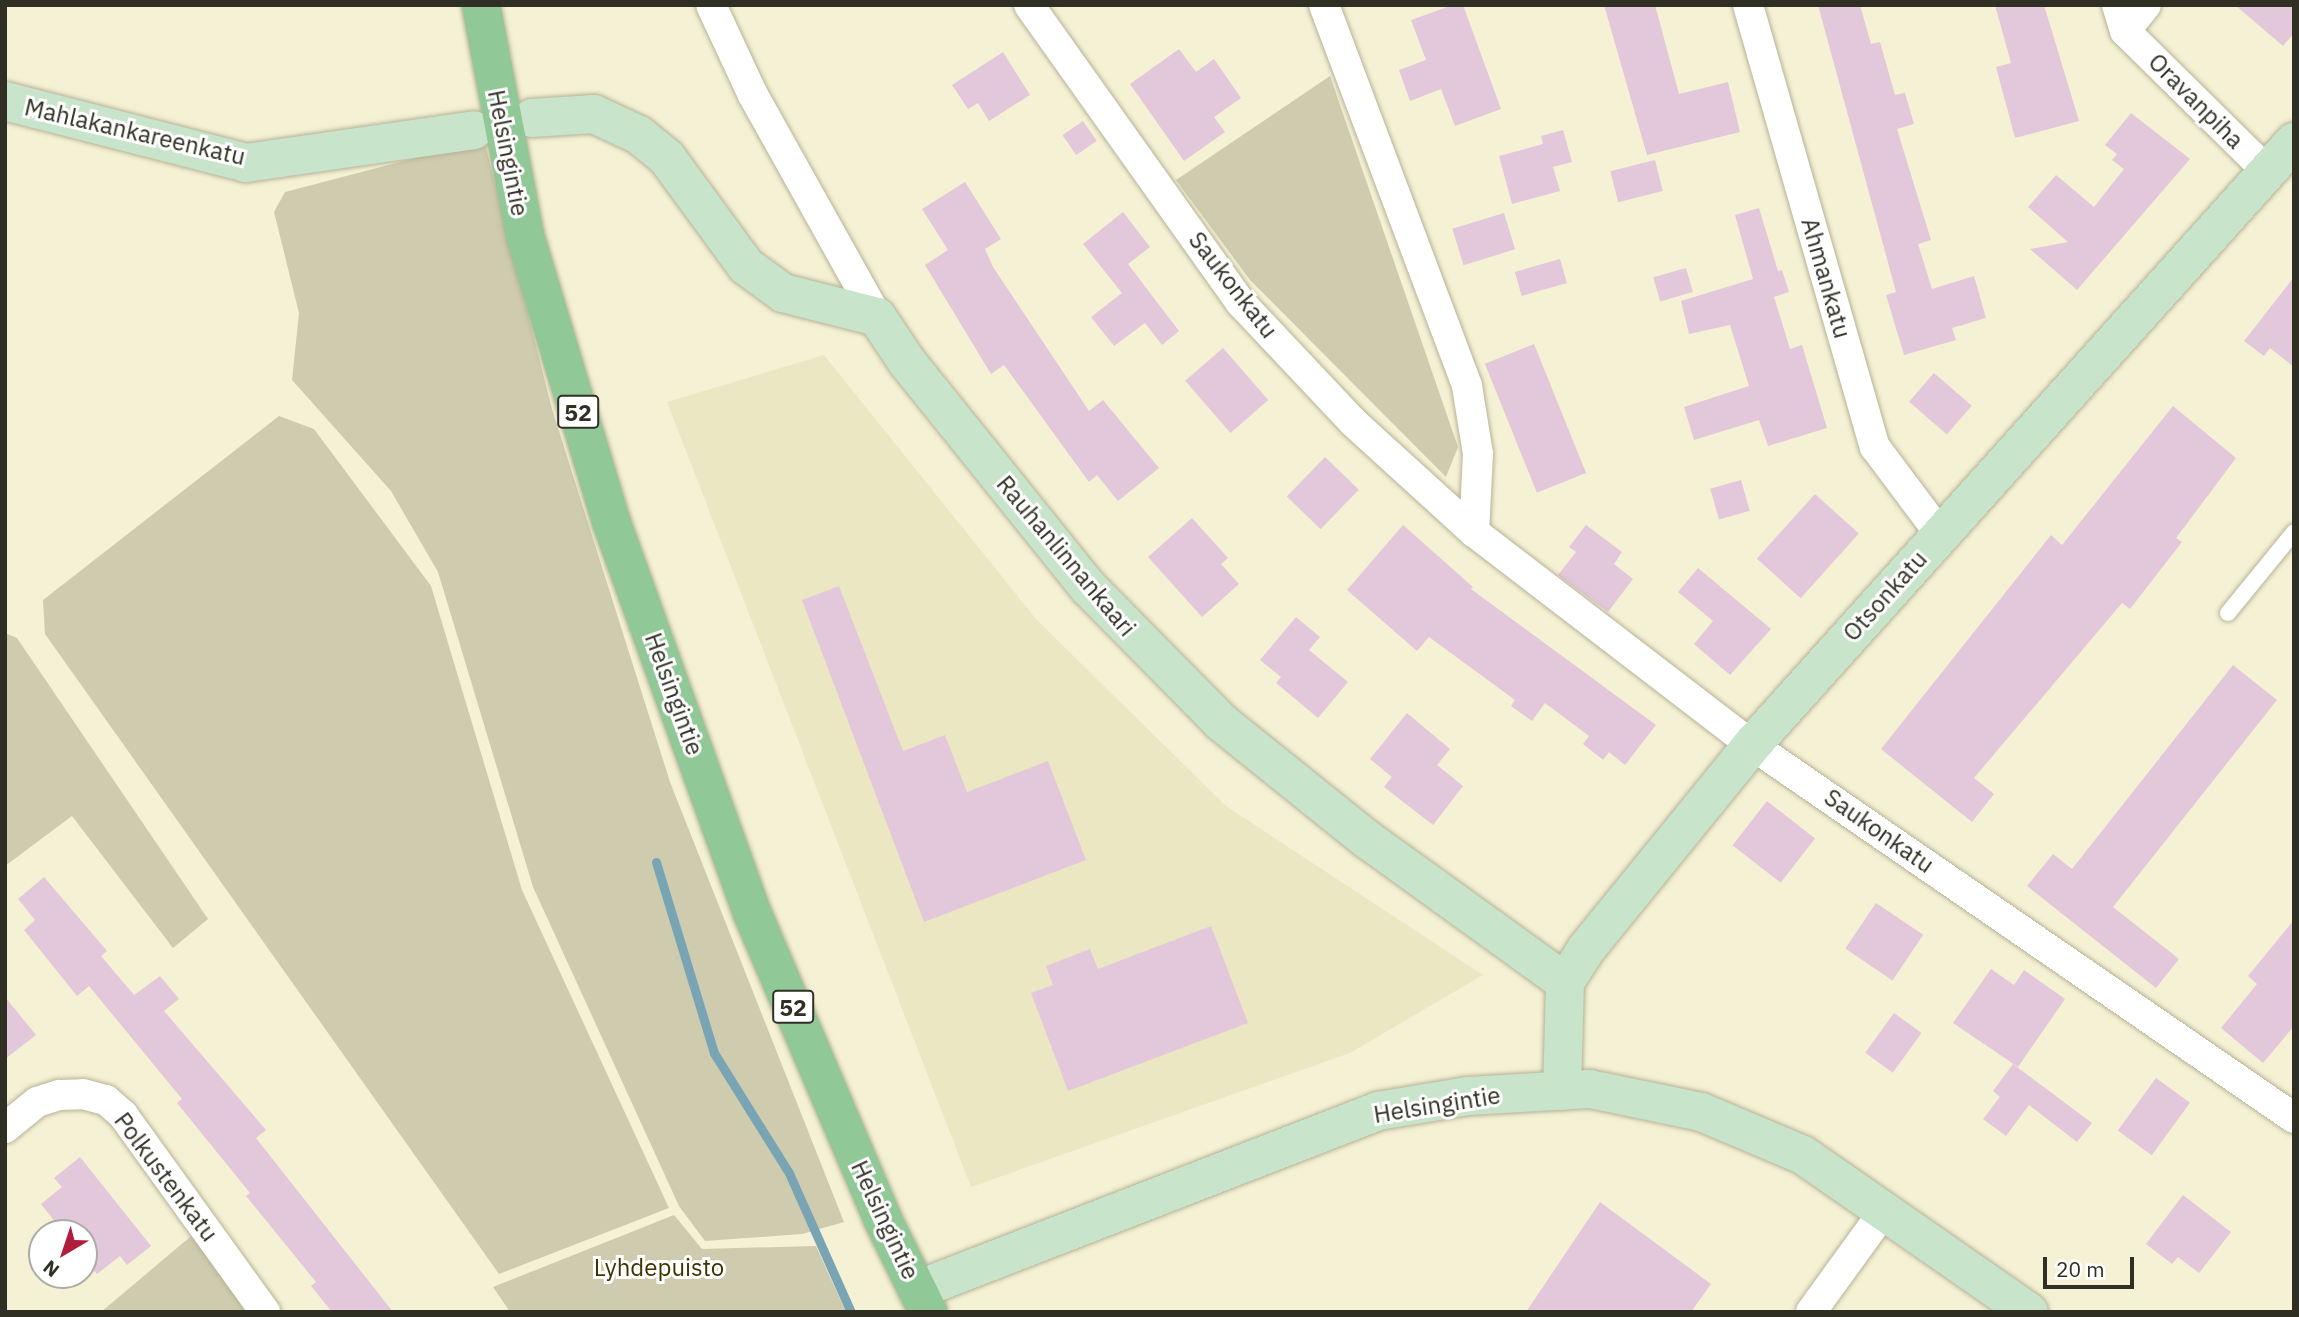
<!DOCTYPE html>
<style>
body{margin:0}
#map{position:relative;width:2299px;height:1317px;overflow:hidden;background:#f5f1d4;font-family:"IBM Plex Sans",sans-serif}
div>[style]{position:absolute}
.built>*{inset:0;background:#ece7c3}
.green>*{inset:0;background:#cfcbae}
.stream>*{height:9px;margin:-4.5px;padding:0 4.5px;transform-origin:4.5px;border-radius:4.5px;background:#78a4b4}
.building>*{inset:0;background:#e2c8da;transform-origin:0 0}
.roads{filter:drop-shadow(0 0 2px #b6b297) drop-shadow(0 0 2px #b6b297)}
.lane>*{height:16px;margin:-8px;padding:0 8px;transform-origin:8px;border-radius:8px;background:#fff}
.street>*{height:30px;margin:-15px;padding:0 15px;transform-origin:15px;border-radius:15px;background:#fff}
.secondary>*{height:38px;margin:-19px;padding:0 19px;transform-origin:19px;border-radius:19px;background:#c8e4cb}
.primary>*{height:38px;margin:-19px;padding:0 19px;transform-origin:19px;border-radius:19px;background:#90c897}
span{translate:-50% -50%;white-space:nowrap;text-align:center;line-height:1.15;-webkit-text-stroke:6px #fff;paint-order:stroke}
.shield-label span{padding:2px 5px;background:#fff;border:2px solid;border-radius:5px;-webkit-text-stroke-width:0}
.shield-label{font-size:23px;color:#302f24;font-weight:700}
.street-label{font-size:24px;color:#302f24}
.park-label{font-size:24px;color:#3c3401}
.frame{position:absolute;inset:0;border:7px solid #302f24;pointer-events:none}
.north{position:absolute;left:28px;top:1219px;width:70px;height:70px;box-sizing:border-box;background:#fff;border:2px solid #acaca7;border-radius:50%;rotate:219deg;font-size:19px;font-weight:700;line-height:28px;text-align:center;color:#302f24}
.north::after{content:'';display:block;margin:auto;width:24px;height:32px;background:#b01c39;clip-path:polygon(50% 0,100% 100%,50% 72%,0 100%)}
.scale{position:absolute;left:2043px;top:1257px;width:91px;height:32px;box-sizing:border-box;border:4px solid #302f24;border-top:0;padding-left:9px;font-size:21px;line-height:24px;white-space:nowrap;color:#302f24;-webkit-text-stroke:5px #fff;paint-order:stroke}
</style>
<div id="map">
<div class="built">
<i style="clip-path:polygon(824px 355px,1036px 619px,1226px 806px,1483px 975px,1350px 1053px,971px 1187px,667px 402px)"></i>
</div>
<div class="green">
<i style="clip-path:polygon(1330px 76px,1458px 447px,1446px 477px,1250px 280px,1176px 180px)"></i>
<i style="clip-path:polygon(484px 140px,552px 409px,670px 782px,844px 1222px,802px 1234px,705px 1241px,679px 1206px,533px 887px,438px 572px,391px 491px,292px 380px,299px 313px,274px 212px,285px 192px)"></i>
<i style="clip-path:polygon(279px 416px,314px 429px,431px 586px,522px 890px,669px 1208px,499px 1274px,45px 634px,43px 600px)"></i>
<i style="clip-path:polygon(5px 633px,17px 638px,208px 919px,173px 948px,72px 816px,5px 866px)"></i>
<i style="clip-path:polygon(674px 1215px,702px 1249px,816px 1246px,846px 1312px,510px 1312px,493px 1287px)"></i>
<i style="clip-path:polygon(196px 1232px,248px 1312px,101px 1312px)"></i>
</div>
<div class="stream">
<i style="left:656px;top:862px;width:200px;rotate:73.1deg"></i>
<i style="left:714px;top:1053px;width:142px;rotate:58deg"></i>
<i style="left:789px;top:1173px;width:152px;rotate:66deg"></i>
</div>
<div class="building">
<i style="clip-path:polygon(1453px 5px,1463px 5px,1501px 109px,1455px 126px,1441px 89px,1410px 101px,1399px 70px,1426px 60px,1411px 20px)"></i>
<i style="clip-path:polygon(1604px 5px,1655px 5px,1679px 94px,1728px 82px,1740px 132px,1647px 155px)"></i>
<i style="clip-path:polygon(1818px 5px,1860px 5px,1871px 44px,1880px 42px,1895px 95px,1905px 93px,1914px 124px,1897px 129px,1931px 240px,1918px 244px,1932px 289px,1974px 276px,1986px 318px,1952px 328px,1956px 340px,1904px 355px,1886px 295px,1896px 292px)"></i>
<i style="clip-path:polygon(1995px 5px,2044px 5px,2079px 121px,2015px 138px,1996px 67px,2011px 63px)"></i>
<i style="clip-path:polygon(2235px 5px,2294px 5px,2294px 33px,2283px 46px)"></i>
<i style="clip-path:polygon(1179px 49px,1196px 72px,1214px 59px,1241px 98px,1214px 117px,1225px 132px,1184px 161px,1130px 84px)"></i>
<i style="clip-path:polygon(1003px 52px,1030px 95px,989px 121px,978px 103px,968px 109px,952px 85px)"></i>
<i style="clip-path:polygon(2131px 113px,2190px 159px,2077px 290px,2030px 249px,2068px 242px,2028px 207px,2056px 175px,2094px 207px,2124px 169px,2112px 160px,2117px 154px,2105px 145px)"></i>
<i style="left:1083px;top:121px;width:24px;height:25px;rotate:55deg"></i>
<i style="clip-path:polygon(1563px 130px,1572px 162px,1553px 167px,1560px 191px,1512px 204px,1499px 156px,1543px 144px,1541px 136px)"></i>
<i style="left:1655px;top:160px;width:32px;height:46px;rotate:76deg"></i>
<i style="clip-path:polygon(965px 182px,1001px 239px,985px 249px,993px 267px,1089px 411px,1103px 400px,1159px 468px,1118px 501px,1097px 475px,1089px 482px,1004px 365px,991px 374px,925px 265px,948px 250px,922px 209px)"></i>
<i style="clip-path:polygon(1759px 208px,1778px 271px,1782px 270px,1789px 292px,1774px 297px,1790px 349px,1802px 345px,1827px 428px,1768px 446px,1759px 420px,1694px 440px,1684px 407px,1749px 386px,1730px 325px,1689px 334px,1681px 301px,1753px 279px,1735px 215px)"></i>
<i style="clip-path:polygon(1123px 212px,1150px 247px,1128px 264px,1179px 331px,1162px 345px,1145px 323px,1114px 346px,1091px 317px,1122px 293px,1083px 244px)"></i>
<i style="left:1504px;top:213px;width:38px;height:54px;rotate:73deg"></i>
<i style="left:1560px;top:259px;width:25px;height:47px;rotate:74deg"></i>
<i style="left:1686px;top:268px;width:25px;height:34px;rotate:74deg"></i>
<i style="clip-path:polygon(2294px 277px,2294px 367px,2270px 348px,2264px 356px,2244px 341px)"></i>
<i style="left:1534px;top:344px;width:139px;height:53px;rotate:68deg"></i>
<i style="left:1223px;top:348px;width:69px;height:50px;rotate:49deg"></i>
<i style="left:1934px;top:373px;width:50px;height:38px;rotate:41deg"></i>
<i style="clip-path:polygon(2173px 406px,2236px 458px,2176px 538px,2182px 542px,2130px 609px,2122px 603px,1974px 778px,1994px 794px,1972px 822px,1881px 749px,2051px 535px,2062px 545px)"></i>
<i style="left:1325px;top:457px;width:47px;height:55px;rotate:44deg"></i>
<i style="left:1741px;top:480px;width:32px;height:32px;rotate:74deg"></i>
<i style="left:1815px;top:494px;width:59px;height:87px;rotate:42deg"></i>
<i style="clip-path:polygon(1192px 518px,1228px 558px,1221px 564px,1239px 584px,1202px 617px,1148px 557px)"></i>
<i style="clip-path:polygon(1403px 525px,1473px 587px,1471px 589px,1656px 725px,1625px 765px,1609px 752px,1603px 760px,1583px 744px,1589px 736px,1545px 703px,1532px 721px,1511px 706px,1515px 700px,1429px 637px,1417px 651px,1347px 590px)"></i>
<i style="clip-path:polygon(1586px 525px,1622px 552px,1614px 564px,1633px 579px,1608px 612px,1558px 575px,1576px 552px,1569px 547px)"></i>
<i style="clip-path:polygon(1698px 568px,1771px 629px,1730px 675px,1694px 644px,1713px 621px,1678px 592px)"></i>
<i style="clip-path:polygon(839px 586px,903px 751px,945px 735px,967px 792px,1048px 761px,1086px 860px,924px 922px,802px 600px)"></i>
<i style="clip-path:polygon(1296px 617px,1320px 637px,1309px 650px,1348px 682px,1318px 718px,1276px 683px,1281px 677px,1260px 660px)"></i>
<i style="clip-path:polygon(2233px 665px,2277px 700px,2113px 907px,2179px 959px,2156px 988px,2027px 886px,2053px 854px,2072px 869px)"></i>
<i style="clip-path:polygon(1407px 713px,1450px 749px,1437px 765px,1463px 786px,1433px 825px,1384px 787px,1392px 777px,1370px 759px)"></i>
<i style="left:1767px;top:801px;width:61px;height:56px;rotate:38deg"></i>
<i style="clip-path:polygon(44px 877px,107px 951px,101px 956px,134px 995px,160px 976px,179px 999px,164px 1011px,266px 1130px,256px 1138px,393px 1312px,332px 1312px,311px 1286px,316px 1282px,246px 1196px,250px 1193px,177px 1103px,182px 1099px,89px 986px,77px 996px,24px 930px,35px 920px,18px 899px)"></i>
<i style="left:1876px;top:903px;width:57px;height:55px;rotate:34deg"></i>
<i style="clip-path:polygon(2294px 920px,2294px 1026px,2263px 1063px,2221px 1028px,2257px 984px,2248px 976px)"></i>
<i style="clip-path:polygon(1211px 926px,1248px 1023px,1068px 1091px,1031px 993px,1053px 985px,1046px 966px,1090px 949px,1098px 969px)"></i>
<i style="clip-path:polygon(1991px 969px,2014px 985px,2024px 970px,2065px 999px,2018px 1067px,1953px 1023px)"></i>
<i style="clip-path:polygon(5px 997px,36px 1035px,5px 1059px)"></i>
<i style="left:1894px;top:1013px;width:34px;height:49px;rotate:36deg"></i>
<i style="clip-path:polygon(2013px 1064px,2092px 1123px,2077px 1142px,2029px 1105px,2006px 1136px,1983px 1119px,2000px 1097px,1993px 1091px)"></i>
<i style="left:2156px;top:1078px;width:42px;height:65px;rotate:36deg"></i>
<i style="clip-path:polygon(80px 1157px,151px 1246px,127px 1265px,120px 1256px,97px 1274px,84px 1258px,84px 1233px,64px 1233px,41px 1204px,62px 1187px,54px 1178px)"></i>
<i style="clip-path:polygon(2183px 1195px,2231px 1232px,2199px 1273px,2178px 1257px,2172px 1264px,2146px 1244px)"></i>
<i style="clip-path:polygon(1600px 1202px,1711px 1284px,1691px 1312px,1526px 1312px)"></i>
</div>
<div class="roads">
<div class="lane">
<i style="left:2228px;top:613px;width:104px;rotate:-50.8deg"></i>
</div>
<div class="street">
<i style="left:711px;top:5px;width:99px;rotate:65deg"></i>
<i style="left:753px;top:95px;width:254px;rotate:60.8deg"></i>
<i style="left:1029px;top:5px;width:364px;rotate:54.6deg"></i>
<i style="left:1240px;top:302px;width:165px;rotate:46.7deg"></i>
<i style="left:1353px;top:422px;width:164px;rotate:42.3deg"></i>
<i style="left:1474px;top:532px;width:350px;rotate:37.5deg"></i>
<i style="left:1752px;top:745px;width:658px;rotate:34.54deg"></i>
<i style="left:1324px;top:5px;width:407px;rotate:69.4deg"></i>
<i style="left:1467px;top:386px;width:69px;rotate:80.8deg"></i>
<i style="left:1478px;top:454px;width:78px;rotate:92.9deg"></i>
<i style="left:1748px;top:5px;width:460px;rotate:74deg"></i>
<i style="left:1875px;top:447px;width:109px;rotate:53.2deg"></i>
<i style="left:2117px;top:5px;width:27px;rotate:73deg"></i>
<i style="left:2125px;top:31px;width:199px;rotate:44.6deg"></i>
<i style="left:2125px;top:31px;width:33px;rotate:-51deg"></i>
<i style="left:5px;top:1128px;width:41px;rotate:-39.1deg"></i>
<i style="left:37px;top:1102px;width:23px;rotate:-18deg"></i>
<i style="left:59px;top:1095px;width:24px;rotate:-2deg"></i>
<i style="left:83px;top:1094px;width:24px;rotate:15deg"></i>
<i style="left:106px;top:1100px;width:23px;rotate:41deg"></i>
<i style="left:123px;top:1115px;width:243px;rotate:54.2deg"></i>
<i style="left:1811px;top:1312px;width:125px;rotate:-54.1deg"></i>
</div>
<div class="secondary">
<i style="left:5px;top:101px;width:249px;rotate:14.4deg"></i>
<i style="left:246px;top:163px;width:230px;rotate:-8.2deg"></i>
<i style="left:532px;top:118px;width:62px;rotate:-3.7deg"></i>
<i style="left:594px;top:114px;width:50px;rotate:25deg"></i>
<i style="left:639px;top:135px;width:36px;rotate:39deg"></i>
<i style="left:667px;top:158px;width:134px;rotate:53.8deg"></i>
<i style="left:746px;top:266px;width:46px;rotate:36.1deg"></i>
<i style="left:783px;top:293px;width:97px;rotate:14.3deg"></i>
<i style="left:877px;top:317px;width:54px;rotate:56.3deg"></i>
<i style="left:907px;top:362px;width:290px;rotate:51.2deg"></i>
<i style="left:1089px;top:588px;width:188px;rotate:45.4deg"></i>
<i style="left:1221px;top:722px;width:189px;rotate:38.8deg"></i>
<i style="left:1368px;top:840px;width:243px;rotate:35.8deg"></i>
<i style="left:1562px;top:1091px;width:109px;rotate:-88.4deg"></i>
<i style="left:1565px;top:982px;width:40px;rotate:-57.1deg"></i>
<i style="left:1587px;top:948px;width:262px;rotate:-50.9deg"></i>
<i style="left:1752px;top:745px;width:811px;rotate:-48.05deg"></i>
<i style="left:917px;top:1290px;width:495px;rotate:-21.2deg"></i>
<i style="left:1378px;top:1111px;width:91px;rotate:-9.5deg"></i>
<i style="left:1468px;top:1096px;width:122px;rotate:-3.3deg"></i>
<i style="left:1590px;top:1089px;width:113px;rotate:11.7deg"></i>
<i style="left:1701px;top:1112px;width:111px;rotate:22.9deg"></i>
<i style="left:1803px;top:1155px;width:275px;rotate:34.8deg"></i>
</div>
<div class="primary">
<i style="left:481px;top:5px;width:235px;rotate:79.2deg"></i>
<i style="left:525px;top:236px;width:298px;rotate:73.2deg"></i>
<i style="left:611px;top:521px;width:419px;rotate:70.2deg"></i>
<i style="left:753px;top:915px;width:329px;rotate:66.9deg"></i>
<i style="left:882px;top:1218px;width:105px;rotate:63.9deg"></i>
</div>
</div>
<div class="shield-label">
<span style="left:578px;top:412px">52</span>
<span style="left:793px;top:1007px">52</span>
</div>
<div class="street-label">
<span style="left:2196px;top:101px;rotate:45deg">Oravanpiha</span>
<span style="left:135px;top:132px;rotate:13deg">Mahlakankareenkatu</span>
<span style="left:508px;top:153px;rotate:79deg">Helsingintie</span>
<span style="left:1826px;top:278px;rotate:74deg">Ahmankatu</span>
<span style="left:1233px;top:285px;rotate:52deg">Saukonkatu</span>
<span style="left:1066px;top:556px;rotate:50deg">Rauhanlinnankaari</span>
<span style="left:1885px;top:596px;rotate:-48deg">Otsonkatu</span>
<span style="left:674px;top:694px;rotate:70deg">Helsingintie</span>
<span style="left:1879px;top:831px;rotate:35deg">Saukonkatu</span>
<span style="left:1437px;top:1105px;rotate:-9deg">Helsingintie</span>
<span style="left:166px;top:1177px;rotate:53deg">Polkustenkatu</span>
<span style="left:885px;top:1220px;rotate:65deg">Helsingintie</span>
</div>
<div class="park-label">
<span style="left:659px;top:1268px">Lyhdepuisto</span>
</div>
<div class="frame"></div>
<div class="north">N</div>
<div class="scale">20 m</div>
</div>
